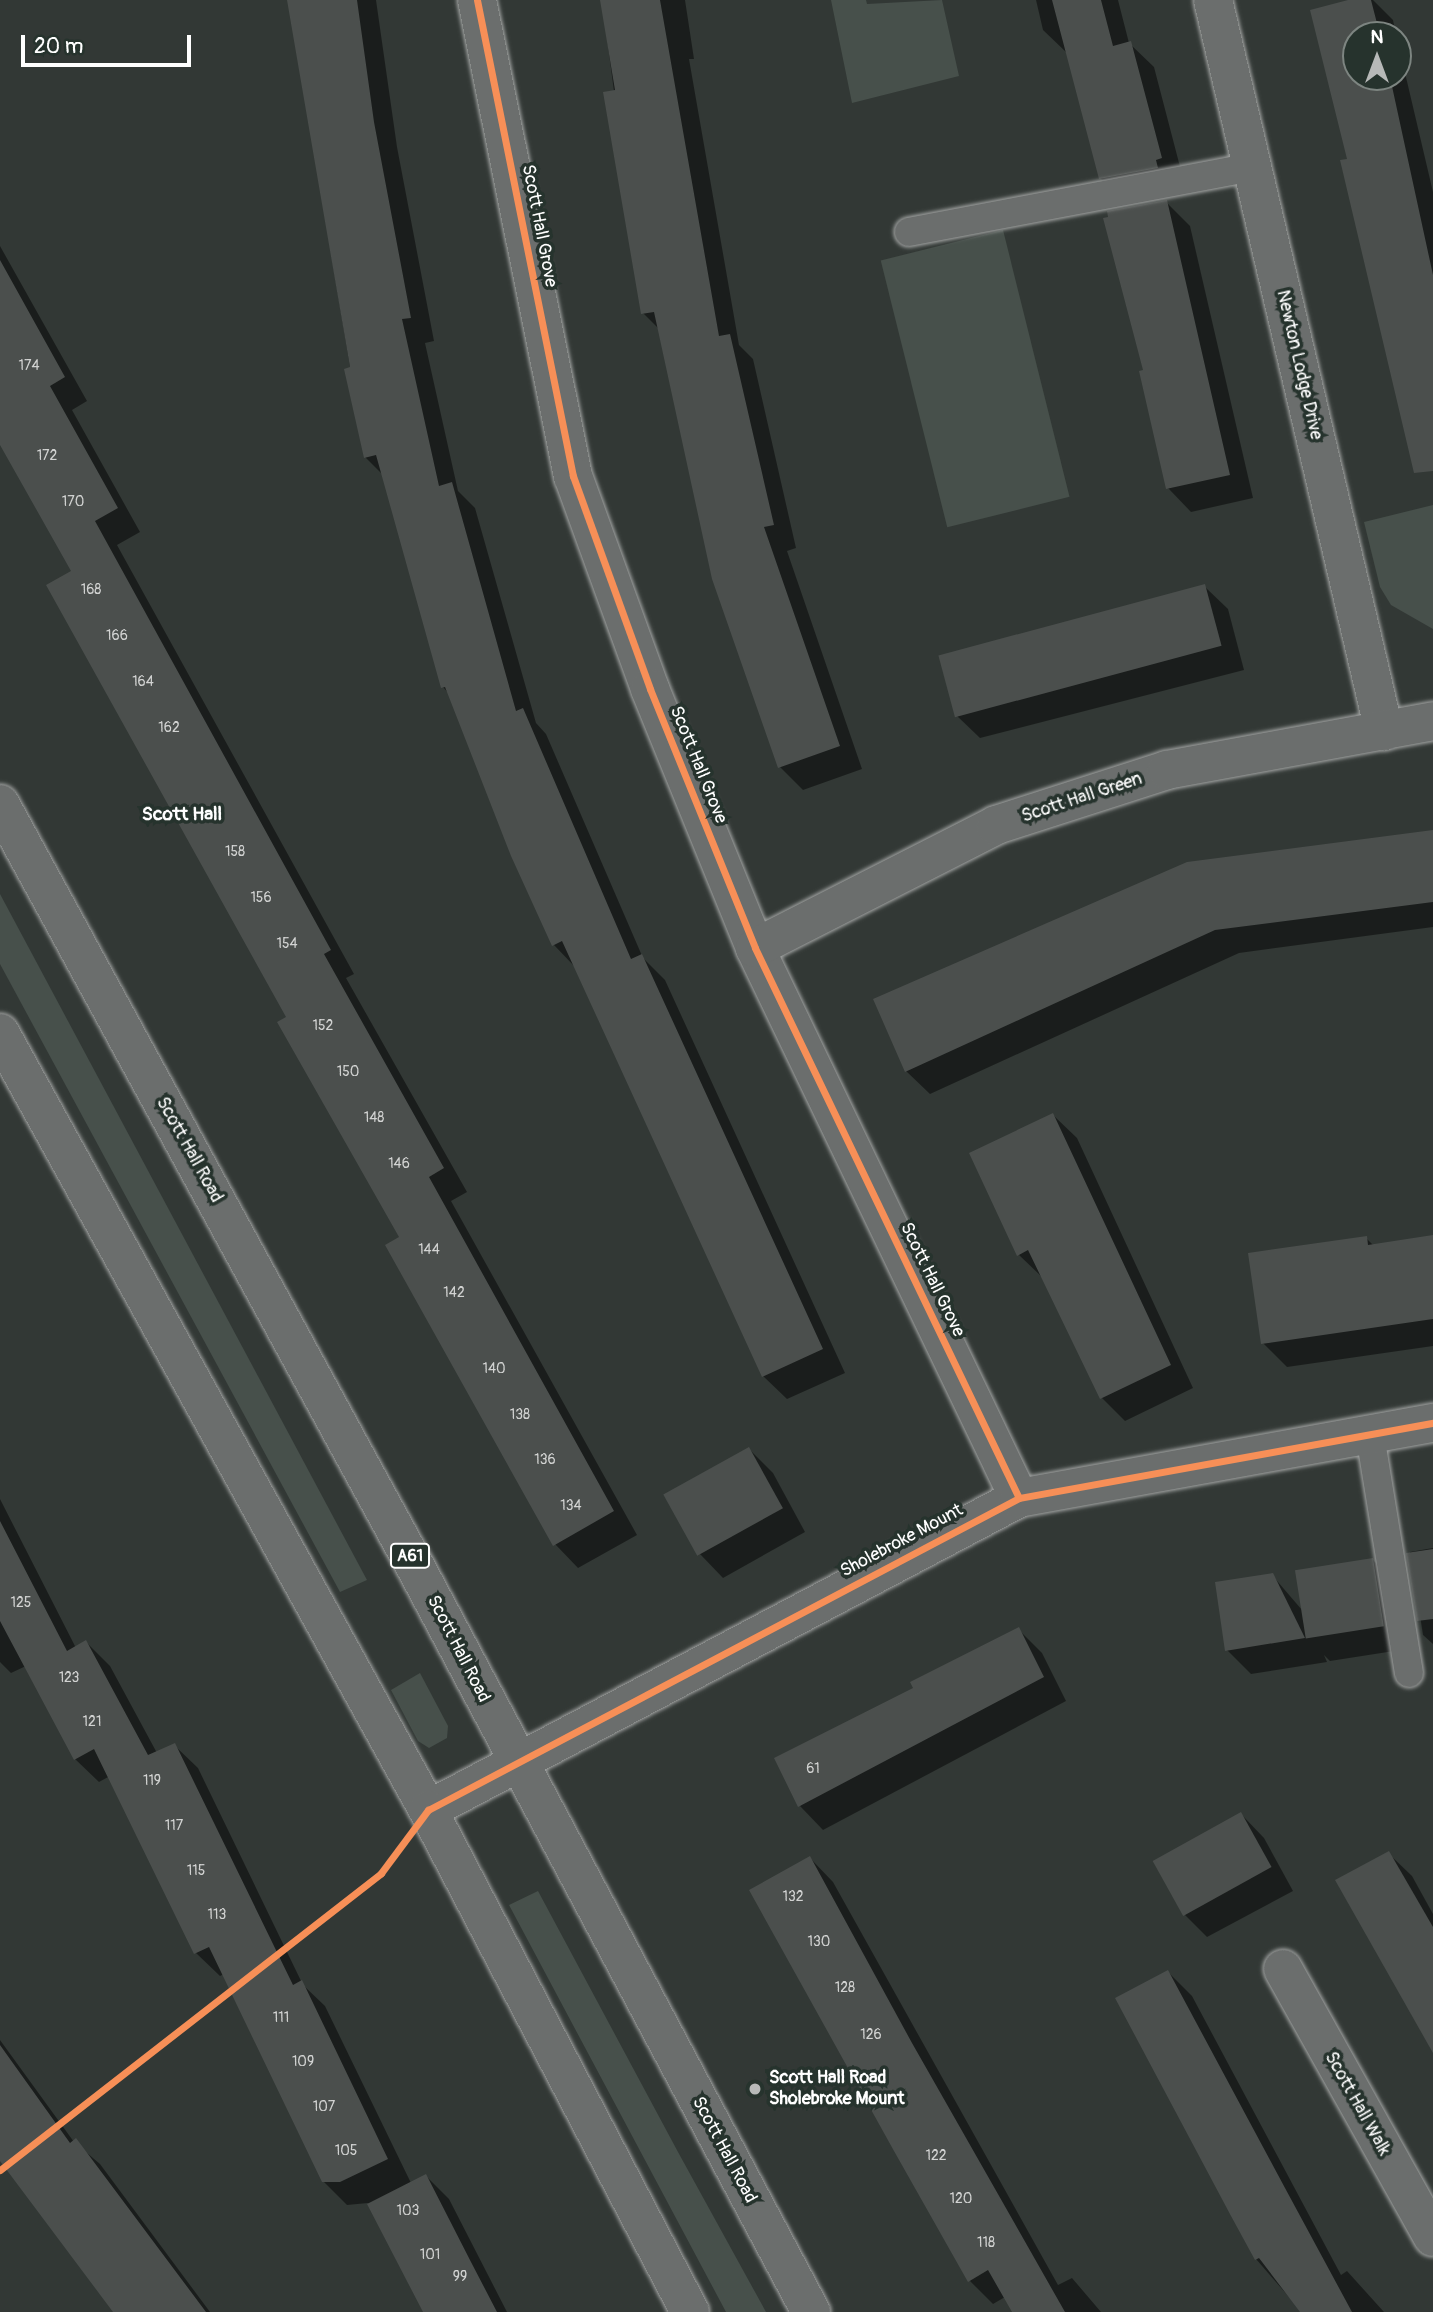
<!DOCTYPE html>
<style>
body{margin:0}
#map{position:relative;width:1433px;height:2312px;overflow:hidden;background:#323835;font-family:Pangolin,sans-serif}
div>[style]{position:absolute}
.green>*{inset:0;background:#47504b;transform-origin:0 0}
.shadow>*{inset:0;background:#0007}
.building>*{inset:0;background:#4b4f4d;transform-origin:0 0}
.roads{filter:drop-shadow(0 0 2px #a3a5a4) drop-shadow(0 0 2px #a3a5a4)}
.lane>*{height:28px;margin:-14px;padding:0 14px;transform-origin:14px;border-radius:14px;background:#6b6e6d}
.street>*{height:38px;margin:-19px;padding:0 19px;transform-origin:19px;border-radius:19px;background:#6b6e6d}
.highway>*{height:38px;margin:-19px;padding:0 19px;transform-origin:19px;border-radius:19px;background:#6b6e6d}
.cycleway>*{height:7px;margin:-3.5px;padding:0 3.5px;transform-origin:3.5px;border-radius:3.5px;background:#f78f57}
.dots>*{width:19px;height:19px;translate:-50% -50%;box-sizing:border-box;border:4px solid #26332d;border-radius:50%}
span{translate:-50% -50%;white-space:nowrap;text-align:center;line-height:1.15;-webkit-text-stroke:7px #26332d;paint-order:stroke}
.number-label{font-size:14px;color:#d2d3d2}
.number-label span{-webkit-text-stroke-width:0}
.shield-label span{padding:2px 5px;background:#26332d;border:2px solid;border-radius:5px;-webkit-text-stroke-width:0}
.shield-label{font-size:16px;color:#fff;font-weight:700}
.street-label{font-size:18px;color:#fff}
.poi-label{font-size:18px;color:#fff;font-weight:700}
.left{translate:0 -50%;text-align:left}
.neighbourhood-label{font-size:19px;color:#fff;font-weight:700}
.north{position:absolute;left:1342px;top:21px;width:70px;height:70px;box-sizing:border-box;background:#26332d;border:2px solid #7d8581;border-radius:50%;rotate:0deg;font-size:19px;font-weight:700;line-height:28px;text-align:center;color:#fff}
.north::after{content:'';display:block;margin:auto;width:24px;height:32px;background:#b7b9b8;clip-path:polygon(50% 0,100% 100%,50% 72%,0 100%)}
.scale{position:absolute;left:21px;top:35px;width:170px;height:32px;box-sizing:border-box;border:4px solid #fff;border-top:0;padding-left:9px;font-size:21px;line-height:24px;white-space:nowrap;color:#fff;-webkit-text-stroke:5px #26332d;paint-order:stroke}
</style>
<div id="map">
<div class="green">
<i style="clip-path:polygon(831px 0,866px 0,867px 4px,942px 0,959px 76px,852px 103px)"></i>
<i style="left:1003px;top:230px;width:275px;height:126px;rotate:76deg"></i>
<i style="clip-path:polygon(1433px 505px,1433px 629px,1391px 605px,1380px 587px,1364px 522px)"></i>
<i style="clip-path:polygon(0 894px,367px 1580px,340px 1592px,0 964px)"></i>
<i style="clip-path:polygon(420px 1673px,448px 1726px,447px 1738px,429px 1748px,418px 1741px,391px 1690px)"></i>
<i style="clip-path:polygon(538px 1891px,678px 2152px,766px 2312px,726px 2312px,509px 1905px)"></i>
</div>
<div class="shadow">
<i style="clip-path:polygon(289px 0,376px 0,397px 147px,434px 341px,425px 343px,458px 491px,475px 508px,536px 723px,546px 734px,643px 958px,665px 980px,845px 1373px,787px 1399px,763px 1376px,575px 967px,554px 945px,450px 695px,443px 687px,383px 475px,365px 457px)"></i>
<i style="clip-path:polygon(602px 0,685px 0,694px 59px,689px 59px,739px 345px,753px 359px,796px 548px,787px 551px,862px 769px,803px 790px,780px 767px,660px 330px,643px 313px)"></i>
<i style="clip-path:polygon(1036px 0,1118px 0,1129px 43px,1154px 67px,1184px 182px,1124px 202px,1100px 178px,1067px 53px,1043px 30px)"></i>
<i style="clip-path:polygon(1355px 0,1373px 0,1393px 20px,1396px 35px,1356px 35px,1356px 77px,1398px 77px,1398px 43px,1433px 192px,1433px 439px,1349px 160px)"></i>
<i style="clip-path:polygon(1166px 202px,1190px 226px,1253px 498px,1191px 512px,1168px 488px,1145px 371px)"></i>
<i style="clip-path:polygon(0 246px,87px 401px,72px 410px,140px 532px,117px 545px,354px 974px,346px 978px,467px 1192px,451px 1201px,637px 1535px,578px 1568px,555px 1544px,288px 1017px,73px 572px,0 404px)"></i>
<i style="clip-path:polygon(1204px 586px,1228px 609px,1244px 670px,980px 738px,956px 715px)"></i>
<i style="clip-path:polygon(1433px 832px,1433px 927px,1239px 953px,930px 1094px,906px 1071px,875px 1000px)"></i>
<i style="clip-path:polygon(1053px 1115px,1077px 1138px,1193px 1388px,1125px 1421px,1102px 1398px,1043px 1278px,1019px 1255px)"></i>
<i style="clip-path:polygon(1433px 1237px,1433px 1346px,1287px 1367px,1263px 1343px,1366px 1238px,1374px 1246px)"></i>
<i style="clip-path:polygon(749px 1449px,773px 1473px,805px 1532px,723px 1578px,700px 1554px)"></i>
<i style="clip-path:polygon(0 1499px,76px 1648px,86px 1642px,110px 1666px,157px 1753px,174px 1745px,198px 1768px,303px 1985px,325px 2006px,411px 2183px,426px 2176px,449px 2199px,507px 2312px,425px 2312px,368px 2203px,347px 2205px,323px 2181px,224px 1974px,220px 1976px,196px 1953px,110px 1776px,99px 1782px,75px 1759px,26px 1666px,11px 1673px,0 1662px)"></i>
<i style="clip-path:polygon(1433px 1548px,1433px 1644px,1423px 1635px,1410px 1552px)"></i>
<i style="clip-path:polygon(1373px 1560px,1396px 1583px,1407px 1649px,1330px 1661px,1324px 1655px,1327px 1662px,1251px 1674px,1227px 1650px,1272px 1575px,1302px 1610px)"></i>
<i style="clip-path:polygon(1018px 1629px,1042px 1653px,1066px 1701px,823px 1830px,800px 1806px,916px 1689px)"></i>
<i style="clip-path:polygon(1241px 1814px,1264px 1838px,1293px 1891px,1207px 1937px,1183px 1913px)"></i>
<i style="clip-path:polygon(1388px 1853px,1412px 1876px,1433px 1914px,1433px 2049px)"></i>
<i style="clip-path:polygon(810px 1858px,833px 1882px,1058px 2285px,1072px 2278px,1101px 2312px,1014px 2312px,1005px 2297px,993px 2304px,970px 2281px)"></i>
<i style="clip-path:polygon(1168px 1972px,1192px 1996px,1341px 2275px,1347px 2271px,1384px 2312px,1302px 2312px,1256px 2259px)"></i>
<i style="clip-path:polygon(0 2040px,74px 2142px,100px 2164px,210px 2312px,115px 2312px,0 2157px)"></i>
</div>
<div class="building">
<i style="clip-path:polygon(287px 0,357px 0,374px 122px,411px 318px,402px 319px,439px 486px,452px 482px,516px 711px,523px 708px,631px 959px,642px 954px,823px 1349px,762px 1377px,562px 941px,552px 946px,511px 856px,445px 687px,441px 688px,376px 455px,364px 458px,344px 369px,350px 367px)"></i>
<i style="clip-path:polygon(600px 0,660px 0,719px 336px,730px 334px,774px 525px,764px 527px,840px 746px,778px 768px,712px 579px,654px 312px,641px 314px,603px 92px,615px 90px)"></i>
<i style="clip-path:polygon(1052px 0,1101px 0,1113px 46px,1131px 41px,1162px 158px,1156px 160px,1158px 168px,1099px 179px)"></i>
<i style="clip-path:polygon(1348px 0,1371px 0,1380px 35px,1356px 35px,1356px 77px,1390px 77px,1433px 275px,1433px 471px,1414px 473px,1340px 160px,1347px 159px,1310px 10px)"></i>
<i style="clip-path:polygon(1167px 200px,1230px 475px,1166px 489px,1139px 371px,1143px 370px,1103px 218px,1108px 217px,1107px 211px)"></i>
<i style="clip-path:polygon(0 260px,65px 377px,50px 386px,118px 508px,95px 521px,331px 950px,324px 954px,444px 1168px,429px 1177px,614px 1511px,553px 1546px,385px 1245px,399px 1237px,277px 1022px,286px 1017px,46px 585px,71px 571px,0 445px)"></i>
<i style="left:1205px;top:584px;width:64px;height:276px;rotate:75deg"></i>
<i style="clip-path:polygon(1433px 830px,1433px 902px,1215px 930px,905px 1072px,873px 999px,1187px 862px)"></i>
<i style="clip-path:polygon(1053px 1113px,1171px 1365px,1100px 1399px,1028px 1250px,1017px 1256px,969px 1153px)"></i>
<i style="clip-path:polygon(1433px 1235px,1433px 1319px,1261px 1344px,1248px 1253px,1367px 1236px,1368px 1245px)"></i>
<i style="left:749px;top:1447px;width:70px;height:98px;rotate:61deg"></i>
<i style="clip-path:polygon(0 1521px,67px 1651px,86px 1640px,148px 1755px,175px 1743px,293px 1985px,302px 1980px,388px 2159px,340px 2182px,322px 2182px,209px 1947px,194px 1954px,94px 1749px,74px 1760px,0 1621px)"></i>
<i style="clip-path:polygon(1433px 1549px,1433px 1619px,1417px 1621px,1406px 1553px)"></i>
<i style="left:1373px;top:1558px;width:69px;height:79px;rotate:81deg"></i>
<i style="clip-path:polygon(1273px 1573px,1305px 1638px,1225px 1651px,1215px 1582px)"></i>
<i style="clip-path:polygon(1019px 1627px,1044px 1677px,798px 1807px,774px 1758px,913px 1688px,910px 1682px)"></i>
<i style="left:1241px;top:1812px;width:63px;height:101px;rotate:61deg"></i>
<i style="clip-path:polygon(1389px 1851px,1433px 1927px,1433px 2053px,1335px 1880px)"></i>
<i style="clip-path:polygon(810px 1856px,912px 2043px,1065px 2312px,1012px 2312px,988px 2270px,968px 2282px,894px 2151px,749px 1890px)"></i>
<i style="clip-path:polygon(1168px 1970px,1285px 2188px,1352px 2312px,1300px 2312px,1259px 2258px,1255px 2260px,1231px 2216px,1115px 1998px)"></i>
<i style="clip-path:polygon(0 2045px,70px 2143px,76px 2138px,206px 2312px,113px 2312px,0 2161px)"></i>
<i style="clip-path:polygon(426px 2174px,471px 2262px,497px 2312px,423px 2312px,367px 2204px)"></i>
</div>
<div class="roads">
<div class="lane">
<i style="left:909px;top:232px;width:349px;rotate:-10.7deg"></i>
<i style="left:1370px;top:1435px;width:241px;rotate:80.7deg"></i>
</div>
<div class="street">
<i style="left:477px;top:0;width:486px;rotate:78.6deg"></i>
<i style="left:573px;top:476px;width:226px;rotate:70.1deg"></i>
<i style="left:650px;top:689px;width:279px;rotate:67.9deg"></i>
<i style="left:755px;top:948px;width:610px;rotate:64.36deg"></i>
<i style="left:1213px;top:0;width:751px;rotate:76.83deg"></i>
<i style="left:755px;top:948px;width:271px;rotate:-27deg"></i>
<i style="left:996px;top:825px;width:180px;rotate:-17.8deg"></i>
<i style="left:1167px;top:770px;width:270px;rotate:-10.4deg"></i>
<i style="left:428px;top:1810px;width:668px;rotate:-27.83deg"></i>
<i style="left:1019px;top:1498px;width:421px;rotate:-10.3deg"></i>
<i style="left:1283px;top:1969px;width:307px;rotate:60.8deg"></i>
</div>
<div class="highway">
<i style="left:0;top:804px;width:868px;rotate:61.43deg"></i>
<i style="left:415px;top:1566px;width:845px;rotate:62.04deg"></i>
<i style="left:0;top:1033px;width:887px;rotate:61.15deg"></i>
<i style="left:428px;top:1810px;width:566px;rotate:62.44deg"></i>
</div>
</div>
<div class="cycleway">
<i style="left:477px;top:0;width:486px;rotate:78.6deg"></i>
<i style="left:573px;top:476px;width:226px;rotate:70.1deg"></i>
<i style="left:650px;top:689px;width:279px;rotate:67.9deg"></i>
<i style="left:755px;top:948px;width:610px;rotate:64.36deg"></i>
<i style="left:0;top:2170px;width:483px;rotate:-37.9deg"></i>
<i style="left:381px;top:1873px;width:79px;rotate:-53.3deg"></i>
<i style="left:428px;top:1810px;width:668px;rotate:-27.83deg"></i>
<i style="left:1019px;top:1498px;width:421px;rotate:-10.3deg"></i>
</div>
<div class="dots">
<i style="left:755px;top:2089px;background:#b7b9b8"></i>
</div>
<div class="number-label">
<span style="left:29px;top:366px">174</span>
<span style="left:47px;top:456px">172</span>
<span style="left:73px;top:502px">170</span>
<span style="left:91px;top:590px">168</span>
<span style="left:117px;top:636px">166</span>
<span style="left:143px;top:682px">164</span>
<span style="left:169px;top:728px">162</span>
<span style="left:235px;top:852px">158</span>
<span style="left:261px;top:898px">156</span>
<span style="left:287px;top:944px">154</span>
<span style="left:323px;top:1026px">152</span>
<span style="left:348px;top:1072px">150</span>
<span style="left:374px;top:1118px">148</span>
<span style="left:399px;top:1164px">146</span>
<span style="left:429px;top:1250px">144</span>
<span style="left:454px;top:1293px">142</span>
<span style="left:494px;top:1369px">140</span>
<span style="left:520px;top:1415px">138</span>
<span style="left:545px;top:1460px">136</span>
<span style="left:571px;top:1506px">134</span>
<span style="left:21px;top:1603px">125</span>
<span style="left:69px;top:1678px">123</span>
<span style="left:92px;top:1722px">121</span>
<span style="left:813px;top:1769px">61</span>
<span style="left:152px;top:1781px">119</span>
<span style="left:174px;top:1826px">117</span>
<span style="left:196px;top:1871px">115</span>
<span style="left:793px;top:1897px">132</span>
<span style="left:217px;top:1915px">113</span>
<span style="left:819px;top:1942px">130</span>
<span style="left:845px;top:1988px">128</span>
<span style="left:281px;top:2018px">111</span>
<span style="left:871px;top:2035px">126</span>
<span style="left:303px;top:2062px">109</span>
<span style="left:324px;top:2107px">107</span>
<span style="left:346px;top:2151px">105</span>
<span style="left:936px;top:2156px">122</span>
<span style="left:961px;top:2199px">120</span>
<span style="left:408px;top:2211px">103</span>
<span style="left:986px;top:2243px">118</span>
<span style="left:430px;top:2255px">101</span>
<span style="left:460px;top:2277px">99</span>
</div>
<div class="shield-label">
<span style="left:410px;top:1556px">A61</span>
</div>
<div class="street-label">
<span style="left:539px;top:226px;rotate:79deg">Scott Hall Grove</span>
<span style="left:1299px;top:365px;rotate:77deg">Newton Lodge Drive</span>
<span style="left:698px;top:765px;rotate:68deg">Scott Hall Grove</span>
<span style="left:1082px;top:798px;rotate:-18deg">Scott Hall Green</span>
<span style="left:189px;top:1150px;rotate:61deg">Scott Hall Road</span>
<span style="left:932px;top:1280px;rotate:64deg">Scott Hall Grove</span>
<span style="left:902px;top:1541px;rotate:-28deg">Sholebroke Mount</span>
<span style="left:458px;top:1649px;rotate:63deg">Scott Hall Road</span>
<span style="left:1357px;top:2104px;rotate:61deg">Scott Hall Walk</span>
<span style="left:724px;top:2150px;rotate:62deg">Scott Hall Road</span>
</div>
<div class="poi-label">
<span class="left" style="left:769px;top:2089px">Scott Hall Road<br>Sholebroke Mount</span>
</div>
<div class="neighbourhood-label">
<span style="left:182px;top:815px">Scott Hall</span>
</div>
<div class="north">N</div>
<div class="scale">20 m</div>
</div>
